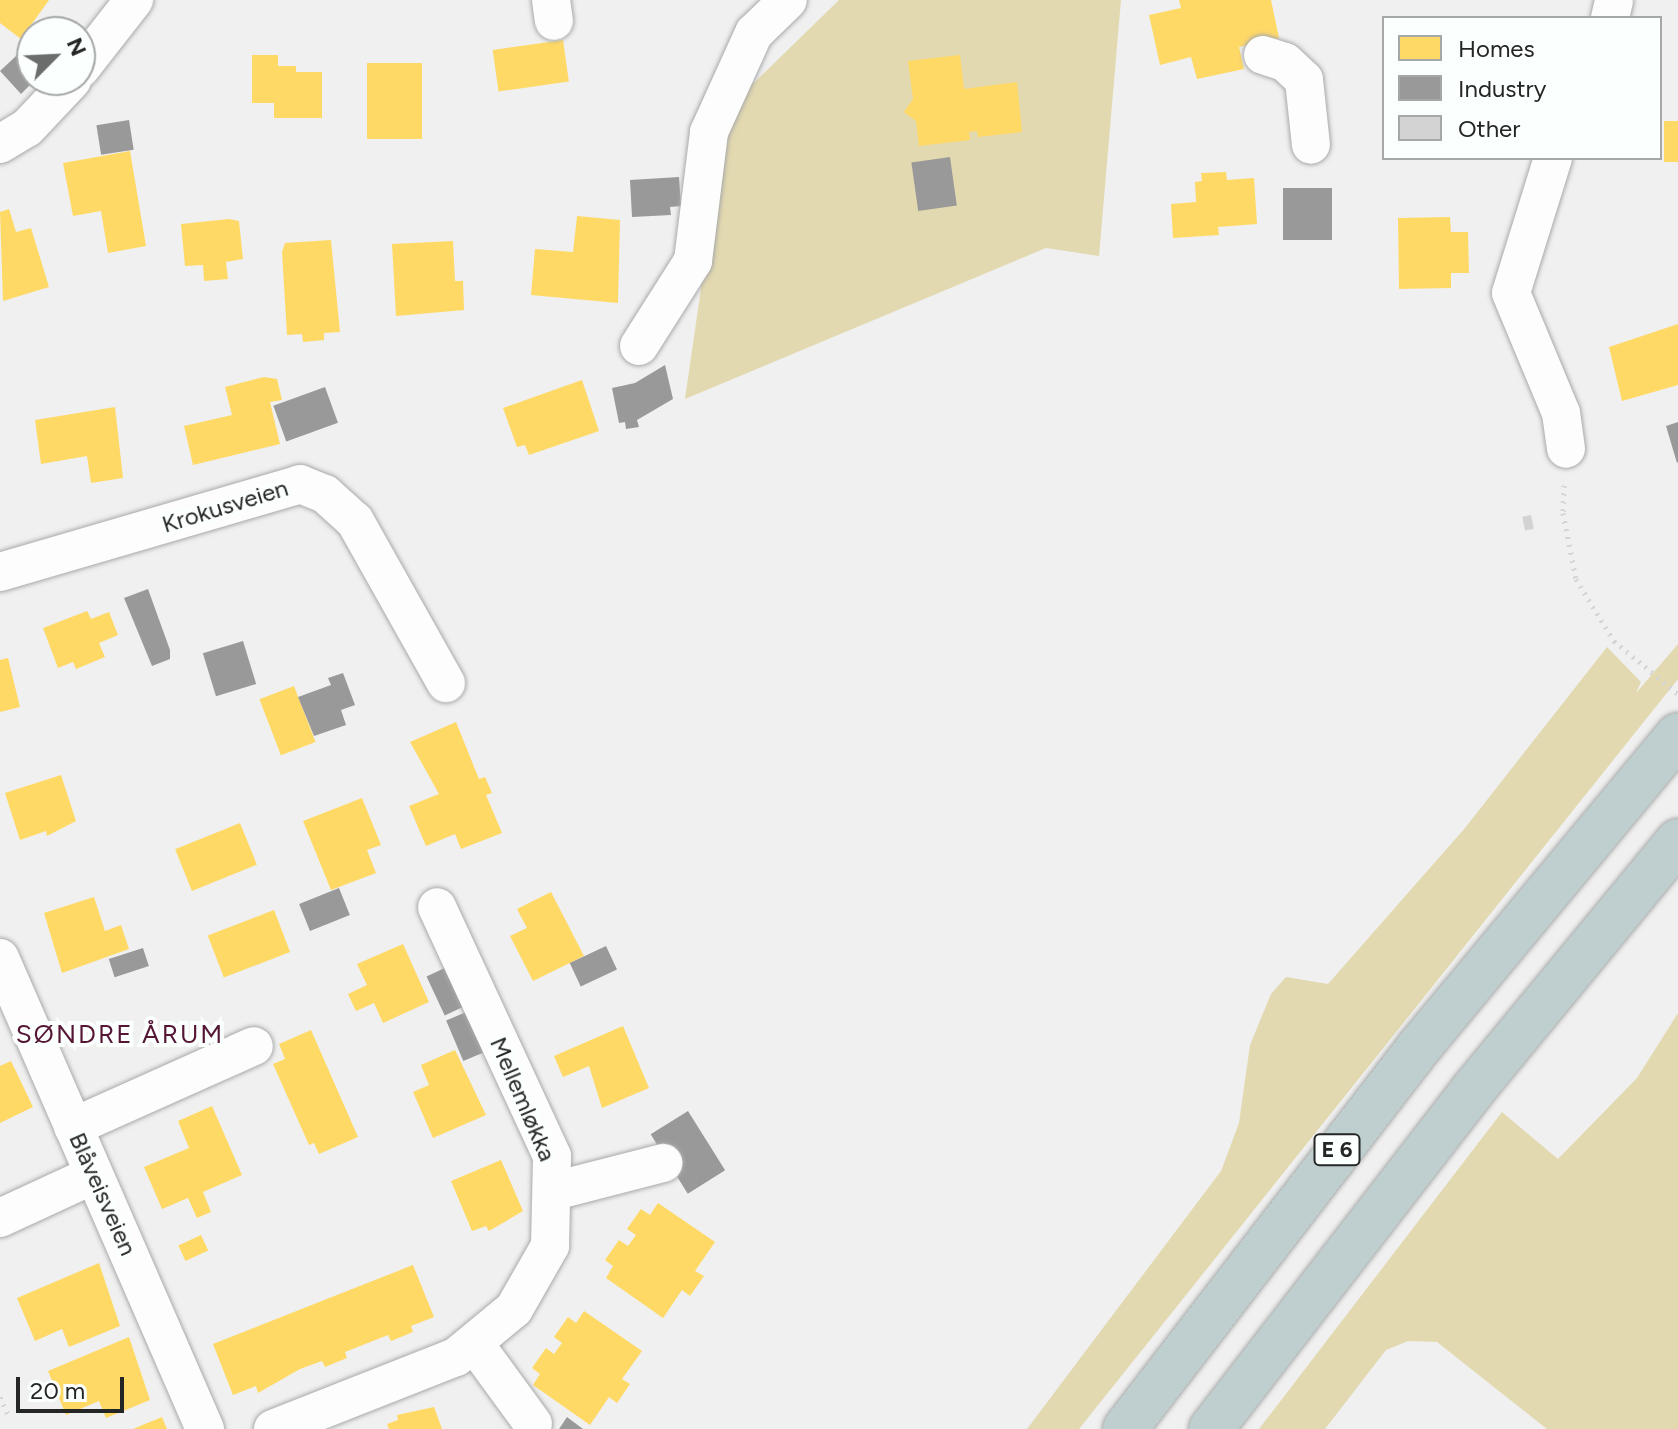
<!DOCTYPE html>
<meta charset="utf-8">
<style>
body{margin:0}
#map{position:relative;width:1678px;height:1429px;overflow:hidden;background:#eff0ef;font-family:Figtree,sans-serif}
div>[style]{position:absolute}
.green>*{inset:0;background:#e3d9b0}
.homes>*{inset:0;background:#ffd966;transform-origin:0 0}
.industry>*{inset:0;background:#999;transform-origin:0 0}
.building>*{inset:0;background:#d2d3d2;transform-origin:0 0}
.path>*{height:5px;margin-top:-2.5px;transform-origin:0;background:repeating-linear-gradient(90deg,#d4d4d4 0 2px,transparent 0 8px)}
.roads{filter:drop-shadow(0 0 2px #a9aaa9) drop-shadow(0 0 2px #a9aaa9)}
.minor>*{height:38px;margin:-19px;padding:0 19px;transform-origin:19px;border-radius:19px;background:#fdfdfd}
.highway>*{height:44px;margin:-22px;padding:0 22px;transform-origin:22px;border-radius:22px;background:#bfcfd0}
span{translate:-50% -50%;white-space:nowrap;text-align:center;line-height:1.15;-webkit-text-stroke:8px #fbfffd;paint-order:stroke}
.shield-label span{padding:2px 6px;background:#fbfffd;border:2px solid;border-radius:6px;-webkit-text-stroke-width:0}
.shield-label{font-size:22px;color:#242525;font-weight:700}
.street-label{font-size:24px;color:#242525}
.neighbourhood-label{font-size:26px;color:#551535;letter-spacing:2px}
.legend{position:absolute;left:1382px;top:16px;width:280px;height:144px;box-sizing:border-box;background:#fbfffd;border:2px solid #a5a8a7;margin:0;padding:10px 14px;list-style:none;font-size:24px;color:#242525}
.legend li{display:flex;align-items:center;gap:16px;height:40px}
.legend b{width:40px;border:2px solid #a5a8a7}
.north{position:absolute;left:16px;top:16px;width:80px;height:80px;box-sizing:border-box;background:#fbfffd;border:2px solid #a5a8a7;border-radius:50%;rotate:66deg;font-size:22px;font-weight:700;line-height:32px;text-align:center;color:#242525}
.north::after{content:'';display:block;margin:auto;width:28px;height:36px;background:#6b6c6c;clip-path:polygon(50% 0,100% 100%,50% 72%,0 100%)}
.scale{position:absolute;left:16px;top:1377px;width:108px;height:36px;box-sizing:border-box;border:4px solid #242525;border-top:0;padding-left:10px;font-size:24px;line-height:28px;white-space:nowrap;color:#242525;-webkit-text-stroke:6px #fbfffd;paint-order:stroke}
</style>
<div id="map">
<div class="green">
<i style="clip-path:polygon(839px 0,1121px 0,1099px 256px,1046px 248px,685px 399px,727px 109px)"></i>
<i style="clip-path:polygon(1678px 644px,1678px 679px,1079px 1429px,1027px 1429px,1221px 1171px,1239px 1123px,1250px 1045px,1271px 994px,1286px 977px,1328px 984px,1465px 828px,1607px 647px,1641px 682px,1636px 693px)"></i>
<i style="clip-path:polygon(1678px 1013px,1678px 1429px,1547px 1429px,1437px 1342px,1408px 1341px,1386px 1350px,1325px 1429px,1259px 1429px,1502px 1112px,1558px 1159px,1637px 1078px)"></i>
</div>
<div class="homes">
<i style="clip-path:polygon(0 0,49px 0,21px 39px,0 23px)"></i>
<i style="clip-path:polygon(1179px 0,1271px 0,1279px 38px,1239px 47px,1244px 69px,1197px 79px,1191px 57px,1160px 65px,1149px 15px,1181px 8px)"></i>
<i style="left:563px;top:40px;width:42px;height:71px;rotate:82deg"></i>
<i style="clip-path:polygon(252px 55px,278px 55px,278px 66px,296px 66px,296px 72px,322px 72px,322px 118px,274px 118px,274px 103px,252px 103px)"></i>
<i style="clip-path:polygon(960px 55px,964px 89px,1017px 82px,1022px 132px,978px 137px,977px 131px,969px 132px,970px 140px,919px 146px,916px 121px,904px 112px,913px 99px,908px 61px)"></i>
<i style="left:367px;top:63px;width:55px;height:76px"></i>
<i style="left:1664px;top:121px;width:14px;height:41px"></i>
<i style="clip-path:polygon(130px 151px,146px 246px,108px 253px,101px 211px,73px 216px,63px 163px)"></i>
<i style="clip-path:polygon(1226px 172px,1227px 180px,1254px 178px,1257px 224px,1218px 227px,1219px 235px,1173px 238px,1171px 204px,1196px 202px,1195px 182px,1202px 181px,1201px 173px)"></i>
<i style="clip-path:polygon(9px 209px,16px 232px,31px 228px,49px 287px,3px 301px,0 212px)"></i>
<i style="clip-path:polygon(577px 216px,620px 220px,618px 303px,531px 295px,535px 249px,573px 252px)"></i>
<i style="clip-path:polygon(1450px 217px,1451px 232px,1468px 232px,1469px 273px,1451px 273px,1451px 288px,1399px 289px,1398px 218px)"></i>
<i style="clip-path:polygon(229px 219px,239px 221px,243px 259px,226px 262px,228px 279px,204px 281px,203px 265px,185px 266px,181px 224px)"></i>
<i style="clip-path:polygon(331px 240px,340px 332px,324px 333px,324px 340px,303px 342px,302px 334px,287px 335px,282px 252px,285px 243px)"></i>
<i style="clip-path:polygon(453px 241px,455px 281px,463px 281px,464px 310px,396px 316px,392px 244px)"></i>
<i style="clip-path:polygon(1678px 324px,1678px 385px,1622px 401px,1609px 347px)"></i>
<i style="clip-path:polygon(264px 377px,277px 379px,282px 400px,270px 402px,280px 444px,193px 465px,184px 426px,232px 415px,225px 387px)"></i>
<i style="clip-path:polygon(582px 380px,599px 431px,529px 455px,525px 445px,517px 447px,503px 408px)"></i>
<i style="clip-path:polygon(115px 407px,123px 478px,91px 483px,87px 456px,41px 464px,35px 420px)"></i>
<i style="clip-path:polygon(87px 611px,91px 619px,109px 612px,118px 635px,99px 643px,105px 657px,76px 669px,73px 662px,58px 668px,43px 628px)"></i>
<i style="clip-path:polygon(8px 658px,20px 707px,0 712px,0 660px)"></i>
<i style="left:294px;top:686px;width:60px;height:37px;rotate:69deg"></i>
<i style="clip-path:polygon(456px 722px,479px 779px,485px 777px,492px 793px,486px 795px,502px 833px,461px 849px,455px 834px,426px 846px,409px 806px,439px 794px,410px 742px)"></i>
<i style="clip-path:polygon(61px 775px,76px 821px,47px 836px,46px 831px,20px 840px,5px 793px)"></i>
<i style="clip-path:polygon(362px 798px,381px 845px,367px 850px,376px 873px,331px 890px,303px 821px)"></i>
<i style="left:240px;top:823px;width:45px;height:70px;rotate:68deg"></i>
<i style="clip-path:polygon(551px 892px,584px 956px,533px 981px,510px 936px,527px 928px,517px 909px)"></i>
<i style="clip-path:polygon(94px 897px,105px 931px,121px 925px,129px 949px,62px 973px,44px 913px)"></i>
<i style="left:274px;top:910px;width:45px;height:71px;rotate:69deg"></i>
<i style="clip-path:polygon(403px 944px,429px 1002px,383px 1023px,374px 1003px,356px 1011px,348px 994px,367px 985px,357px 964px)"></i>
<i style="clip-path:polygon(623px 1026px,649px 1088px,602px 1108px,589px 1066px,563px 1077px,554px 1056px)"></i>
<i style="clip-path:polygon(311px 1030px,358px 1137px,319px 1154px,314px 1143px,309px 1145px,273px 1064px,285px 1059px,279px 1044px)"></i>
<i style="clip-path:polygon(455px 1050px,486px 1115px,433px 1138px,413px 1092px,429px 1085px,421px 1065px)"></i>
<i style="clip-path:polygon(11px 1061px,33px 1107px,0 1123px,0 1066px)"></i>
<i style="clip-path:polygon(212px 1106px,242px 1175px,203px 1192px,211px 1212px,197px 1218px,188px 1198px,162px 1209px,144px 1167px,189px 1148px,178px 1121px)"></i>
<i style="clip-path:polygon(501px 1160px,523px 1211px,489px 1231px,486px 1226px,472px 1231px,451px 1181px)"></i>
<i style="clip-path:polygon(658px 1203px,715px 1242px,695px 1271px,704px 1276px,690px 1296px,682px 1290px,663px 1318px,606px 1278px,613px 1266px,605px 1260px,619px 1240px,628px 1246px,636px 1235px,627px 1229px,641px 1209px,650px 1215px)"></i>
<i style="left:201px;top:1235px;width:17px;height:25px;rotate:65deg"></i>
<i style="clip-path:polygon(99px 1263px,120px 1326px,69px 1347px,62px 1329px,35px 1341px,17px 1298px)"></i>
<i style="clip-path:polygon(413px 1265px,434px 1317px,411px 1326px,413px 1332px,391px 1341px,388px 1335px,345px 1352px,347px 1358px,325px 1367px,322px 1361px,300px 1369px,258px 1393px,256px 1386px,233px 1395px,213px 1344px)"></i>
<i style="clip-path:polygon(584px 1311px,642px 1351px,622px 1379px,630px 1384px,617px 1403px,609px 1397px,590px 1425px,533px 1385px,540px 1374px,532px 1368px,546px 1348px,554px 1354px,562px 1343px,554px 1337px,568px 1317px,576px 1323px)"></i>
<i style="clip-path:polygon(129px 1337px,150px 1400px,106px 1418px,99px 1401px,66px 1415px,48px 1371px)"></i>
<i style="clip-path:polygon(434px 1407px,442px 1429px,389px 1429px,387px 1424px,398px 1420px,397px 1415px)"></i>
<i style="clip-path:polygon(162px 1417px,167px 1429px,133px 1429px)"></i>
</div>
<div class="industry">
<i style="clip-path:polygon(30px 43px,35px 80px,21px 94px,0 71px)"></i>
<i style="left:129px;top:120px;width:30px;height:33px;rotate:81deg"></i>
<i style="left:950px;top:157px;width:49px;height:39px;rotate:82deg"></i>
<i style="clip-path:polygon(679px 177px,681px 206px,670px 207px,671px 215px,632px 217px,630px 180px)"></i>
<i style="left:1283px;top:188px;width:49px;height:52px"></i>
<i style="clip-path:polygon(665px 365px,673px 399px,637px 420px,639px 427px,626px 429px,625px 422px,619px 423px,612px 388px,635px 383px)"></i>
<i style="left:325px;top:387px;width:38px;height:55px;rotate:70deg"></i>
<i style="clip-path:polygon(1678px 422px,1678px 462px,1677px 463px,1666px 426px)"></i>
<i style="clip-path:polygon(148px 589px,170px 650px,170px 659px,152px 666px,124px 598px)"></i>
<i style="left:243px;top:641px;width:45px;height:42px;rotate:73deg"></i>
<i style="clip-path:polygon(343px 673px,355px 705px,341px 710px,346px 725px,314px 736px,298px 697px,331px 685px,328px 678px)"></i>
<i style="left:339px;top:888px;width:29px;height:43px;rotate:68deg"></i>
<i style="left:606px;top:946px;width:26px;height:40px;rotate:65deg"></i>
<i style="left:143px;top:948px;width:19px;height:36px;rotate:72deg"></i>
<i style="left:451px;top:965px;width:43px;height:27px;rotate:65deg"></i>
<i style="left:471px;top:1010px;width:44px;height:27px;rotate:67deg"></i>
<i style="left:688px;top:1111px;width:70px;height:44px;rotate:58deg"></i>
<i style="clip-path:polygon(567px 1417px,583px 1429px,559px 1429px)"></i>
</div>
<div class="building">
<i style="left:1531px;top:515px;width:14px;height:9px;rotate:78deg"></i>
</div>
<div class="path">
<i style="left:1564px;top:485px;width:28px;rotate:92deg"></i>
<i style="left:1563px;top:513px;width:67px;rotate:78.9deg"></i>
<i style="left:1576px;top:579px;width:73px;rotate:58.5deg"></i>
<i style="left:1614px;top:641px;width:83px;rotate:39.6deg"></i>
<i style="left:0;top:1397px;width:22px;rotate:66deg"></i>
</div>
<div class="roads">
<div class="minor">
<i style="left:551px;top:0;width:21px;rotate:82deg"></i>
<i style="left:1610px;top:18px;width:18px;rotate:-77deg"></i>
<i style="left:1263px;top:55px;width:23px;rotate:18deg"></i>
<i style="left:1285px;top:62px;width:26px;rotate:43deg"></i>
<i style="left:1304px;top:80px;width:65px;rotate:83.9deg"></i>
<i style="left:80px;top:69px;width:88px;rotate:-52deg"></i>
<i style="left:0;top:144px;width:31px;rotate:-31deg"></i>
<i style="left:27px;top:128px;width:66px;rotate:-46.8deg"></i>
<i style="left:1553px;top:158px;width:141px;rotate:107.3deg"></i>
<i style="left:1511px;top:293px;width:130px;rotate:67.4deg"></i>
<i style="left:1561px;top:413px;width:36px;rotate:82deg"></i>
<i style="left:639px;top:346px;width:101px;rotate:-57.6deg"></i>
<i style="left:693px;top:261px;width:130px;rotate:-82.9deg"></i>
<i style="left:709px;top:132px;width:109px;rotate:-65.6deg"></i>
<i style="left:754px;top:33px;width:47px;rotate:-44.1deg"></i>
<i style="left:0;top:572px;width:313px;rotate:-16.3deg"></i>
<i style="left:300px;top:484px;width:27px;rotate:22deg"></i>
<i style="left:325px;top:494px;width:40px;rotate:42deg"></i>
<i style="left:355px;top:521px;width:186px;rotate:60.7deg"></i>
<i style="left:0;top:958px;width:514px;rotate:66.48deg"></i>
<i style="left:73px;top:1127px;width:198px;rotate:-24.1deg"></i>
<i style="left:554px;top:1191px;width:113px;rotate:-14.4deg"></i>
<i style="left:0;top:1218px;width:102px;rotate:-24.8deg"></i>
<i style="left:474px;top:1343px;width:100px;rotate:53.9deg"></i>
<i style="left:273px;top:1429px;width:197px;rotate:-21.5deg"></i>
<i style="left:456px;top:1357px;width:75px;rotate:-39.6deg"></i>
<i style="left:514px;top:1309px;width:73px;rotate:-60.3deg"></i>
<i style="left:550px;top:1246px;width:90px;rotate:-88.7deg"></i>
<i style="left:552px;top:1156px;width:274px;rotate:-114.8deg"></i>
</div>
<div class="highway">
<i style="left:1125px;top:1429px;width:483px;rotate:-52.4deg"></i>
<i style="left:1420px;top:1046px;width:404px;rotate:-50.3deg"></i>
<i style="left:1211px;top:1429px;width:427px;rotate:-52.3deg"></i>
<i style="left:1472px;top:1091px;width:324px;rotate:-50.5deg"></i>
</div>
</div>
<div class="shield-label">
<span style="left:1337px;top:1150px">E 6</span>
</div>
<div class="street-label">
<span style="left:225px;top:506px;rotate:-17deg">Krokusveien</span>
<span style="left:523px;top:1099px;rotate:67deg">Mellemløkka</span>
<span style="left:103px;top:1194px;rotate:66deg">Blåveisveien</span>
</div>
<div class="neighbourhood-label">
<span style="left:120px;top:1035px">SØNDRE ÅRUM</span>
</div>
<ul class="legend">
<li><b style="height:22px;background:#ffd966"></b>Homes</li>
<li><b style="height:22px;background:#999"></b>Industry</li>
<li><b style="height:22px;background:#d2d3d2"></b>Other</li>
</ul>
<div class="north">N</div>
<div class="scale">20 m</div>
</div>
